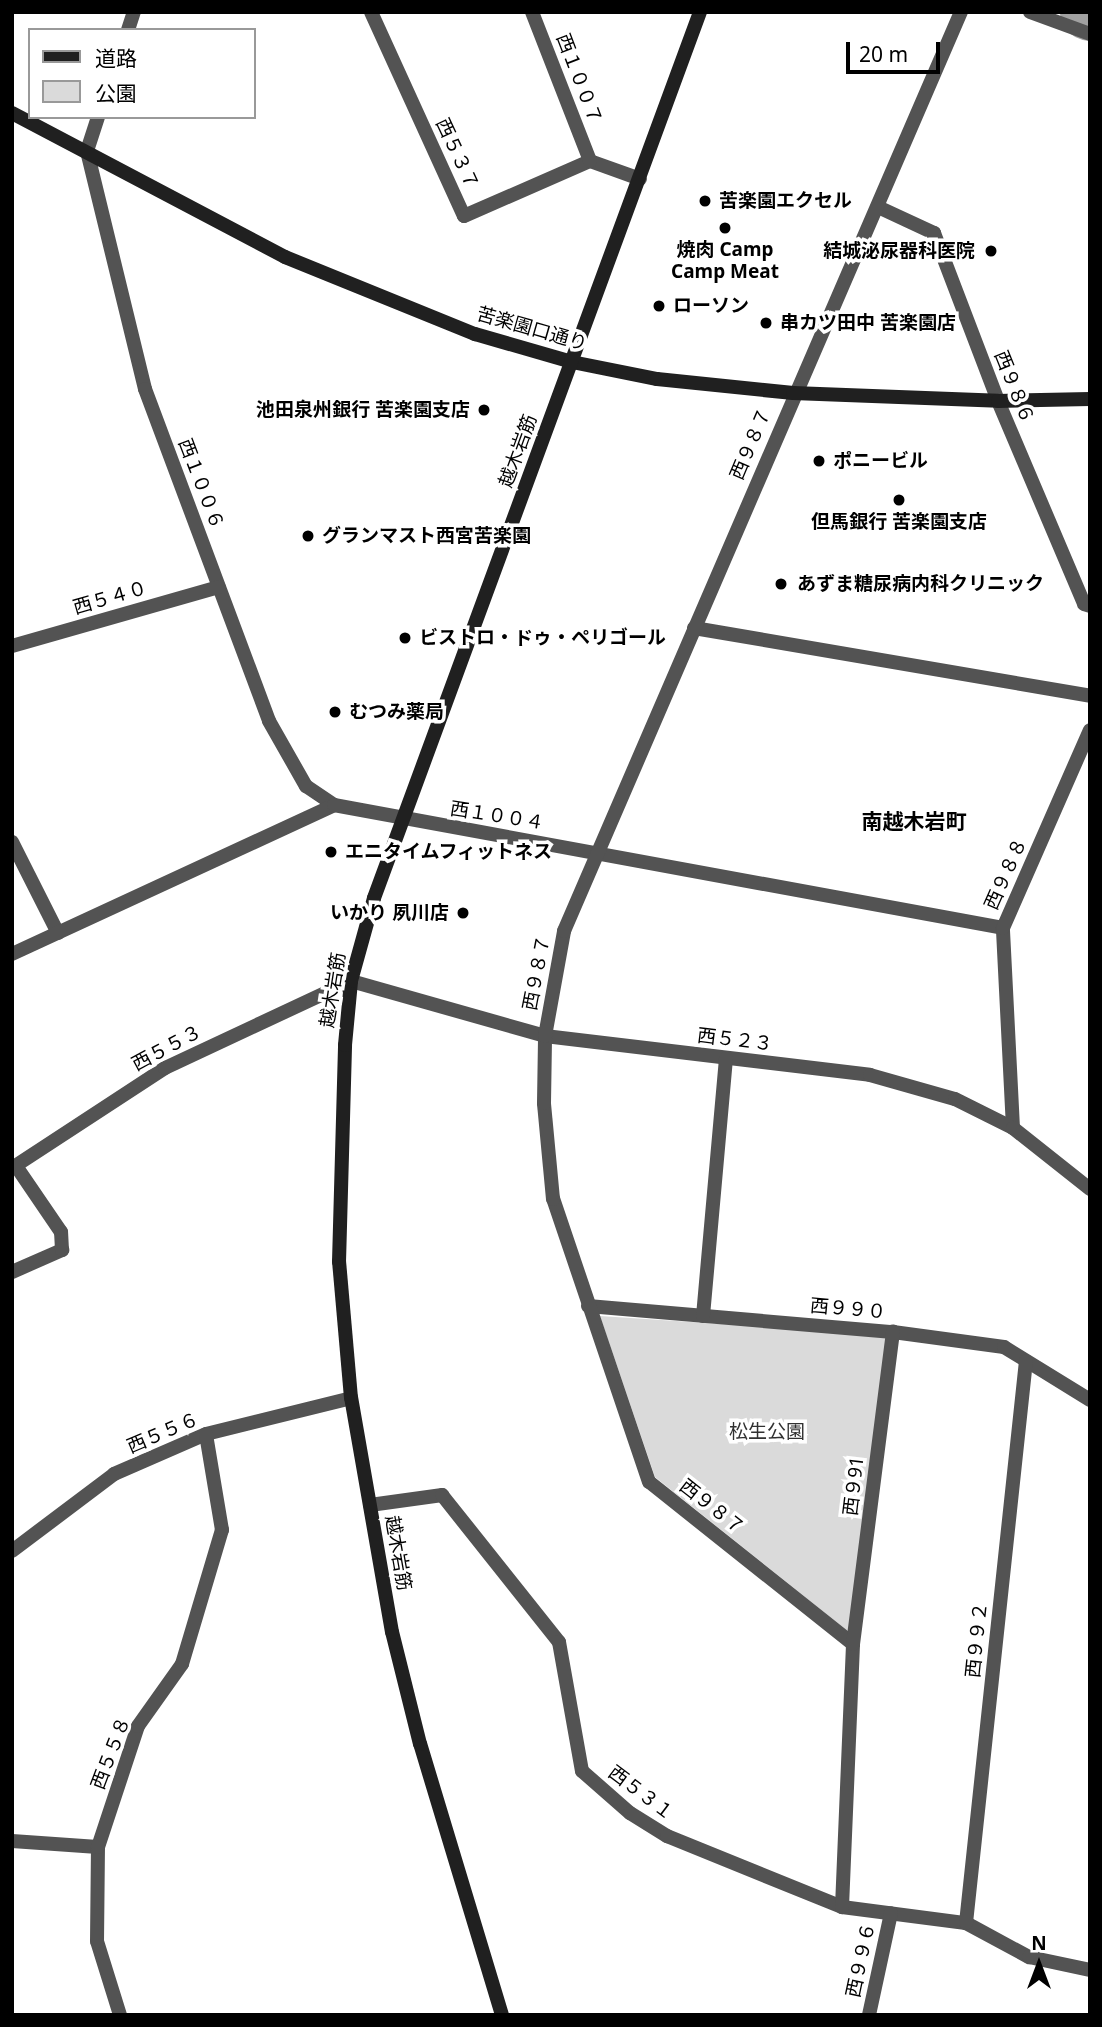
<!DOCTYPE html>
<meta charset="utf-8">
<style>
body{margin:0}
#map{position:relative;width:1102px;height:2027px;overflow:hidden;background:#fff;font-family:"Noto Sans","Noto Sans JP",sans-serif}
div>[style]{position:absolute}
.green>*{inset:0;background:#dadada}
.river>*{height:56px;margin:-28px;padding:0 28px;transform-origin:28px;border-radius:28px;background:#a1a1a1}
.street>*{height:14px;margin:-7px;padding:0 7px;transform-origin:7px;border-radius:7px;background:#535353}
.secondary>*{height:14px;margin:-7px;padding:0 7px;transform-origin:7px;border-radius:7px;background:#202020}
.dots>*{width:19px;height:19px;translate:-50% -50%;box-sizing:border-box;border:4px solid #fff;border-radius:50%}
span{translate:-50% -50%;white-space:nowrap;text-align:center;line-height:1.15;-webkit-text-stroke:7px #fff;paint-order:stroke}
.street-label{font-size:19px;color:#000}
.poi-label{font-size:19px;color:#000;font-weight:700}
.left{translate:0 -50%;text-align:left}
.right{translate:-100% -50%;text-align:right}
.park-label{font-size:19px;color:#313131}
.neighbourhood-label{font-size:21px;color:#000;font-weight:700}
.frame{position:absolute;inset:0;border:14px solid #000;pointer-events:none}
.legend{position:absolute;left:28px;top:28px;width:228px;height:91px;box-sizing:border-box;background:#fff;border:2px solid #999;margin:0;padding:9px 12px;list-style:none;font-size:21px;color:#000}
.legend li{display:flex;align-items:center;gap:14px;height:35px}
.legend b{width:35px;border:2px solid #999}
.north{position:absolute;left:1004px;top:1929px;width:70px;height:70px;-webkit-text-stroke:5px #fff;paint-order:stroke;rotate:0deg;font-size:19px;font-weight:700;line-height:28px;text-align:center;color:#000}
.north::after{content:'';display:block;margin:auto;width:24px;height:32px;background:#000;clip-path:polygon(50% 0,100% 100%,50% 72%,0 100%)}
.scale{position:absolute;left:846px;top:42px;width:94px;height:32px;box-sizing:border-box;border:4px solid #000;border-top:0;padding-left:9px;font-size:21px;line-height:24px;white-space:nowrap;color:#000;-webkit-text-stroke:5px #fff;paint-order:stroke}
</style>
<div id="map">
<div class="green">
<i style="clip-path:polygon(600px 1316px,889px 1335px,849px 1632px,655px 1477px)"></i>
</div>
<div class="river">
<i style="left:1088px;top:12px;width:2px;rotate:27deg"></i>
</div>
<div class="street">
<i style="left:371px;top:12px;width:224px;rotate:65.5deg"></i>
<i style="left:464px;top:216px;width:137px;rotate:-23.6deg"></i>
<i style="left:590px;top:161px;width:53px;rotate:19.8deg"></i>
<i style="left:532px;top:12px;width:160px;rotate:68.7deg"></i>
<i style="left:1030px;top:12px;width:64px;rotate:20.1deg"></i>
<i style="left:128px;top:30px;width:19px;rotate:-72deg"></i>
<i style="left:98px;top:117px;width:36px;rotate:108deg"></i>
<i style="left:87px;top:151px;width:245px;rotate:76.3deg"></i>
<i style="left:145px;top:389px;width:354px;rotate:69.5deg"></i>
<i style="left:269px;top:721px;width:75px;rotate:60.4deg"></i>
<i style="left:306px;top:786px;width:34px;rotate:34deg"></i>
<i style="left:878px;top:207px;width:62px;rotate:24.9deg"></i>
<i style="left:934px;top:233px;width:180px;rotate:69.1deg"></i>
<i style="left:998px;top:401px;width:220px;rotate:67deg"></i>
<i style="left:1084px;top:604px;width:6px;rotate:18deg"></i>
<i style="left:694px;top:628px;width:402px;rotate:9.7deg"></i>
<i style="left:12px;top:646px;width:215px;rotate:-15.9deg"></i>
<i style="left:12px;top:842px;width:102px;rotate:63.2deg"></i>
<i style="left:12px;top:954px;width:355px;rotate:-24.8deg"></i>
<i style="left:334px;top:805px;width:680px;rotate:10.42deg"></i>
<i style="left:1013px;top:1128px;width:200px;rotate:-92.9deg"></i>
<i style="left:1003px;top:928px;width:216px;rotate:-66.3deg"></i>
<i style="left:12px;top:1168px;width:183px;rotate:-33.2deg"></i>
<i style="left:165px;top:1068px;width:205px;rotate:-25.1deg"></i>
<i style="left:351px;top:981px;width:202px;rotate:15.8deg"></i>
<i style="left:545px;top:1036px;width:327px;rotate:6.8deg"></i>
<i style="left:870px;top:1075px;width:88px;rotate:15.8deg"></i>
<i style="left:955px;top:1099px;width:65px;rotate:26.6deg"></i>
<i style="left:1013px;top:1128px;width:98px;rotate:38.4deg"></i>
<i style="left:12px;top:1272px;width:55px;rotate:-23.7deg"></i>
<i style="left:62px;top:1250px;width:18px;rotate:-93deg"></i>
<i style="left:61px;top:1232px;width:80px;rotate:-124.3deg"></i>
<i style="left:588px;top:1306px;width:306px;rotate:4.9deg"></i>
<i style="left:893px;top:1332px;width:112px;rotate:7.7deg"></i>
<i style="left:1004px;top:1347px;width:101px;rotate:31.6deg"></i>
<i style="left:703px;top:1316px;width:259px;rotate:-84.9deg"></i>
<i style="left:370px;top:1505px;width:73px;rotate:-7.9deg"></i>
<i style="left:442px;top:1495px;width:188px;rotate:51.5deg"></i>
<i style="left:559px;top:1642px;width:131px;rotate:79.9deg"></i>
<i style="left:582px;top:1771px;width:64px;rotate:41.2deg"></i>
<i style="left:630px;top:1813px;width:44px;rotate:31.9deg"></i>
<i style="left:667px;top:1836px;width:189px;rotate:22.1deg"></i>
<i style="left:842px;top:1907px;width:125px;rotate:7.4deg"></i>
<i style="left:966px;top:1923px;width:72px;rotate:28.4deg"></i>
<i style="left:1029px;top:1957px;width:62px;rotate:12deg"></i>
<i style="left:12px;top:1551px;width:128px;rotate:-37deg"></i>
<i style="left:114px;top:1474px;width:100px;rotate:-23.5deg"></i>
<i style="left:206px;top:1434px;width:149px;rotate:-13.9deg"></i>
<i style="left:853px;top:1644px;width:260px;rotate:-141.5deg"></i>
<i style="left:649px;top:1482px;width:299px;rotate:-108.7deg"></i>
<i style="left:553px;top:1199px;width:96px;rotate:-95.4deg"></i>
<i style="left:544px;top:1103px;width:67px;rotate:-89.1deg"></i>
<i style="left:545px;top:1036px;width:107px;rotate:-79.7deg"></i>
<i style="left:564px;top:931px;width:1001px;rotate:-66.64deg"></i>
<i style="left:12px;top:1841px;width:86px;rotate:4deg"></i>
<i style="left:842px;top:1907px;width:263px;rotate:-87.6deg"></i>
<i style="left:853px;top:1644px;width:315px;rotate:-82.7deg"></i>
<i style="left:966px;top:1923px;width:565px;rotate:-83.91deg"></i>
<i style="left:120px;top:2015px;width:77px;rotate:-107.3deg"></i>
<i style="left:97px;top:1941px;width:94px;rotate:-89.4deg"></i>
<i style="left:98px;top:1847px;width:127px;rotate:-71.7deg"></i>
<i style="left:138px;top:1726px;width:76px;rotate:-54.6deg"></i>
<i style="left:182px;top:1664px;width:140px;rotate:-73.4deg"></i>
<i style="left:222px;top:1530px;width:97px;rotate:-99.5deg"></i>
<i style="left:869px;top:2015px;width:104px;rotate:-77.8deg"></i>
</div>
<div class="secondary">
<i style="left:12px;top:113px;width:309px;rotate:27.8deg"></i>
<i style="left:285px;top:257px;width:205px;rotate:22.1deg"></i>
<i style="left:475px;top:334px;width:101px;rotate:16.1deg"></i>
<i style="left:572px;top:362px;width:87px;rotate:11.3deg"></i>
<i style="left:657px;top:379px;width:137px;rotate:5.9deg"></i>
<i style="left:793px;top:393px;width:205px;rotate:2.2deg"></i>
<i style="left:998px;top:401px;width:92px;rotate:-1.2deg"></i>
<i style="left:502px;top:2015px;width:283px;rotate:-106.8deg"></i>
<i style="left:420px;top:1744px;width:115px;rotate:-104deg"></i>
<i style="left:392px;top:1632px;width:238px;rotate:-99.9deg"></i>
<i style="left:351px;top:1398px;width:137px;rotate:-95deg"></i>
<i style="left:339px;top:1262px;width:217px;rotate:-88.4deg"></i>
<i style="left:345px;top:1045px;width:64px;rotate:-84.6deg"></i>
<i style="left:351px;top:981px;width:86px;rotate:-74.5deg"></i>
<i style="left:374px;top:898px;width:944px;rotate:-69.8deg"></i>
</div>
<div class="dots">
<i style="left:705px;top:201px;background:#000"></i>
<i style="left:725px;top:228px;background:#000"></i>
<i style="left:991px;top:251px;background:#000"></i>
<i style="left:659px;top:306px;background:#000"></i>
<i style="left:766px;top:323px;background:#000"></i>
<i style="left:484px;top:410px;background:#000"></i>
<i style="left:819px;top:461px;background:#000"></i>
<i style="left:899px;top:500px;background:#000"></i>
<i style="left:308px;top:536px;background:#000"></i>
<i style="left:781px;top:584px;background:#000"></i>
<i style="left:405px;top:638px;background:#000"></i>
<i style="left:335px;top:712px;background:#000"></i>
<i style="left:331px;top:852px;background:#000"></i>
<i style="left:463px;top:913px;background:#000"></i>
</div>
<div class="street-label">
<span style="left:579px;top:79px;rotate:69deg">西１００７</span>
<span style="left:457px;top:154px;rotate:65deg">西５３７</span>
<span style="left:532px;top:329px;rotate:16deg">苦楽園口通り</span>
<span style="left:1014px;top:387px;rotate:68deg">西９８６</span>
<span style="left:751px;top:444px;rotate:-67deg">西９８７</span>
<span style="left:518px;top:451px;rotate:-70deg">越木岩筋</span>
<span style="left:201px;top:484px;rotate:69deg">西１００６</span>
<span style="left:110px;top:598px;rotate:-16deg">西５４０</span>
<span style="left:497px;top:816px;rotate:9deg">西１００４</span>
<span style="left:1006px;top:874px;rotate:-66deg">西９８８</span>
<span style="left:537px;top:973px;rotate:-79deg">西９８７</span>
<span style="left:333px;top:990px;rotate:-81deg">越木岩筋</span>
<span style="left:735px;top:1040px;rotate:7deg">西５２３</span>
<span style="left:167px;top:1048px;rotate:-28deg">西５５３</span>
<span style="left:848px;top:1309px;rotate:5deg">西９９０</span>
<span style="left:163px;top:1433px;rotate:-23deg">西５５６</span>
<span style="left:854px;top:1486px;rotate:-83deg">西９91</span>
<span style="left:712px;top:1507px;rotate:38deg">西９８７</span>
<span style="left:398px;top:1553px;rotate:80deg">越木岩筋</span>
<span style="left:977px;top:1640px;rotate:-84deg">西９９２</span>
<span style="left:111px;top:1753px;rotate:-69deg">西５５８</span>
<span style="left:641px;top:1793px;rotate:37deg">西５３１</span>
<span style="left:861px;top:1960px;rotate:-78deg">西９９６</span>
</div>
<div class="poi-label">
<span class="left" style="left:719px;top:201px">苦楽園エクセル</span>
<span style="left:725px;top:261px">焼肉 Camp<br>Camp Meat</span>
<span class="right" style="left:975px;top:251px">結城泌尿器科医院</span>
<span class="left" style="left:673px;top:306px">ローソン</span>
<span class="left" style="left:780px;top:323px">串カツ田中 苦楽園店</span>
<span class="right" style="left:470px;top:410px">池田泉州銀行 苦楽園支店</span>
<span class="left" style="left:833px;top:461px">ポニービル</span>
<span style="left:899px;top:522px">但馬銀行 苦楽園支店</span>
<span class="left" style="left:322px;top:536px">グランマスト西宮苦楽園</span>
<span class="left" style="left:797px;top:584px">あずま糖尿病内科クリニック</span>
<span class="left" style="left:419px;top:638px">ビストロ・ドゥ・ペリゴール</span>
<span class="left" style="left:349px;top:712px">むつみ薬局</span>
<span class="left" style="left:345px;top:852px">エニタイムフィットネス</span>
<span class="right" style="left:449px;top:913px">いかり 夙川店</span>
</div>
<div class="park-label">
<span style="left:767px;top:1432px">松生公園</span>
</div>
<div class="neighbourhood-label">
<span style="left:914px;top:821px">南越木岩町</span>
</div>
<div class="frame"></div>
<ul class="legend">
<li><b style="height:9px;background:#202020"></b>道路</li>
<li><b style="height:19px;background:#dadada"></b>公園</li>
</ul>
<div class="north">N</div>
<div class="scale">20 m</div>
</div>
